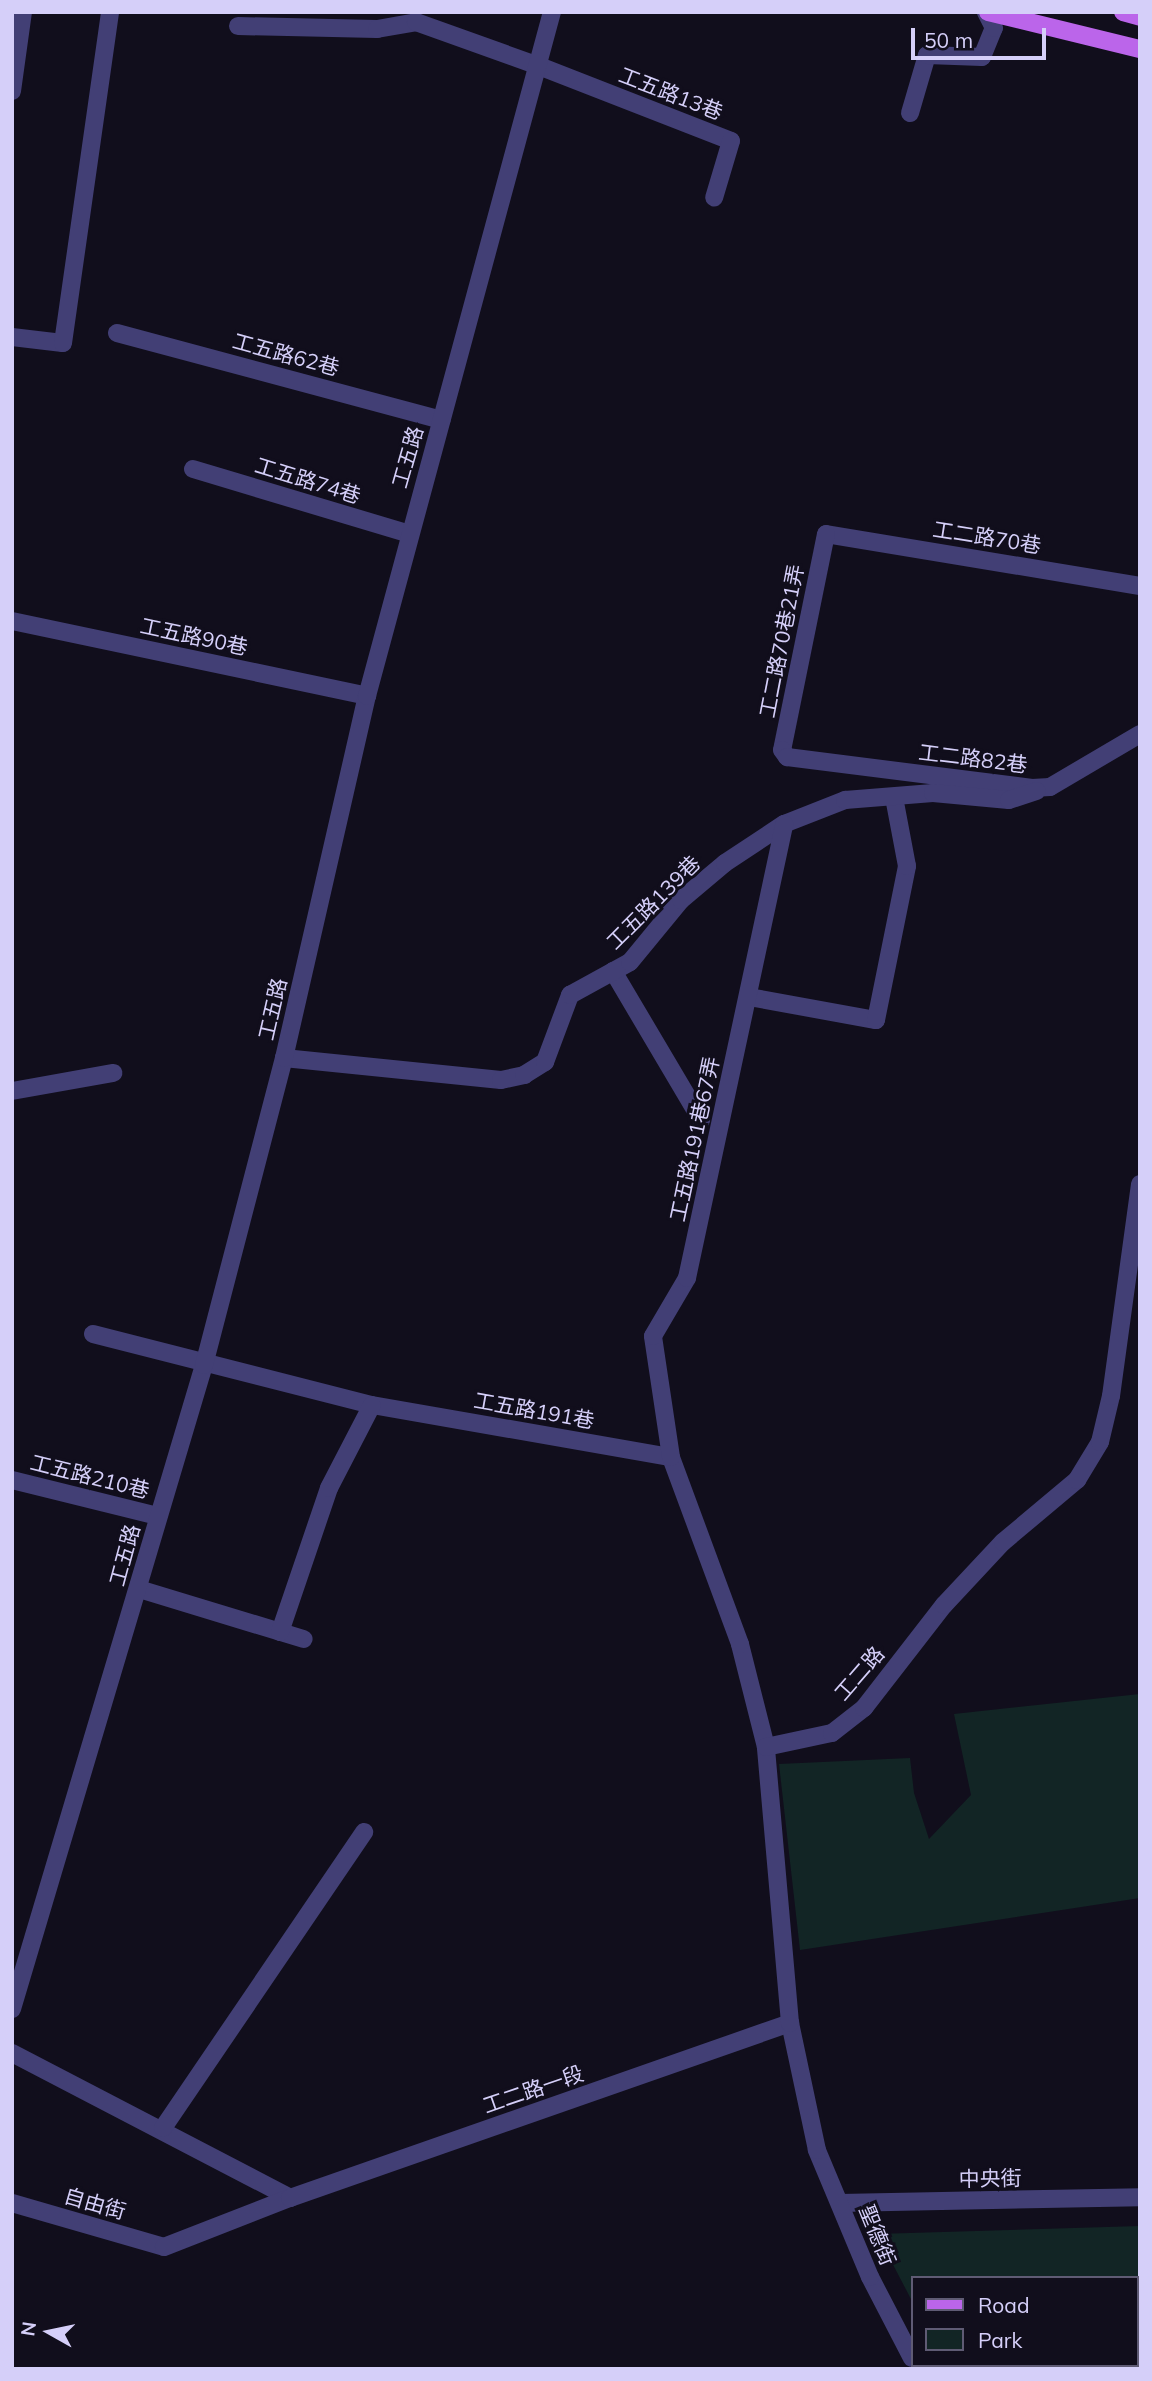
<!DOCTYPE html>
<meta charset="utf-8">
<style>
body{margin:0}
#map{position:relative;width:1152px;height:2381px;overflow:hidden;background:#110e1c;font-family:Mulish,"Noto Sans TC",sans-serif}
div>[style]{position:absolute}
.green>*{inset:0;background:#122525}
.minor>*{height:18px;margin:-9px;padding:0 9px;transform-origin:9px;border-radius:9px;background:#423f75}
.major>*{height:18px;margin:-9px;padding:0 9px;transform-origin:9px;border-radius:9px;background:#bb65ea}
span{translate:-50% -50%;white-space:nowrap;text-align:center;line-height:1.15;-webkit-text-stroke:6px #110e1c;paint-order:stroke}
.street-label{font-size:21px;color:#d5cff9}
.frame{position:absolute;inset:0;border:14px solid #d5cff9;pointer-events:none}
.legend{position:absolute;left:911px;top:2276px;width:228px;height:91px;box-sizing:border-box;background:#110e1c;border:2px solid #5f5b74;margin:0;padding:9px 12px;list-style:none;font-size:21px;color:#d5cff9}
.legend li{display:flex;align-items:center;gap:14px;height:35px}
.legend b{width:35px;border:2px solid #5f5b74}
.north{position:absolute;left:14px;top:2297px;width:70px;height:70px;-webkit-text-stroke:5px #110e1c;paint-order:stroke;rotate:279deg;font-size:19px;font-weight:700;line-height:28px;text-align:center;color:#d5cff9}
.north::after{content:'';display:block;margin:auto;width:24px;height:32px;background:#d5cff9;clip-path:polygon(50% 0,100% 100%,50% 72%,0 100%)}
.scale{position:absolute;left:911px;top:28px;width:135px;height:32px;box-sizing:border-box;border:4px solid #d5cff9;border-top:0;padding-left:9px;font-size:21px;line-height:24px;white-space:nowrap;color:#d5cff9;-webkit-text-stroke:5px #110e1c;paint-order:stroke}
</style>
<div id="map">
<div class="green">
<i style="clip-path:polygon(1140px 1694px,1140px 1898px,800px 1950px,779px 1764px,910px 1758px,914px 1793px,929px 1839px,971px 1795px,954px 1714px)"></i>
<i style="clip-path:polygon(1140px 2226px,1140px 2369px,961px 2365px,1136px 2365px,1136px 2278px,912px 2278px,912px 2301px,877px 2234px)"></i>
</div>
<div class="minor">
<i style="left:238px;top:26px;width:139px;rotate:1.2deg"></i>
<i style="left:377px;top:29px;width:40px;rotate:-10deg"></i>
<i style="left:416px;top:22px;width:131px;rotate:19.7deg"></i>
<i style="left:539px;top:66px;width:206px;rotate:21.3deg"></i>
<i style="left:731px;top:141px;width:59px;rotate:106.6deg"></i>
<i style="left:12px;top:91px;width:80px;rotate:-82.1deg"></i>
<i style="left:910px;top:113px;width:60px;rotate:-73.7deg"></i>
<i style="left:927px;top:55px;width:55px;rotate:2.1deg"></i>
<i style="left:982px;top:57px;width:31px;rotate:-68deg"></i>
<i style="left:994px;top:28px;width:18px;rotate:-117deg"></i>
<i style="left:117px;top:333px;width:336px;rotate:15deg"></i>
<i style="left:12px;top:337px;width:51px;rotate:6.7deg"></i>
<i style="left:63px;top:343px;width:334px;rotate:-81.9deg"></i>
<i style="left:193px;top:469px;width:226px;rotate:16.7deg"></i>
<i style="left:1140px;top:586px;width:318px;rotate:-170.6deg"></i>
<i style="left:826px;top:534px;width:220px;rotate:101.5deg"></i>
<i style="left:782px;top:750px;width:9px;rotate:54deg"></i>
<i style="left:787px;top:757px;width:247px;rotate:7.2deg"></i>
<i style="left:1032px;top:788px;width:18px;rotate:-3deg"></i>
<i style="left:1050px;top:787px;width:104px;rotate:-30.5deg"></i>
<i style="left:12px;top:621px;width:363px;rotate:11.9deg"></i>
<i style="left:613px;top:971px;width:173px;rotate:59.4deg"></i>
<i style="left:749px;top:997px;width:129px;rotate:10.3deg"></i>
<i style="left:876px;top:1020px;width:157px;rotate:-78.6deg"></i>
<i style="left:907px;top:866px;width:70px;rotate:-100.7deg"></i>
<i style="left:284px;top:1058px;width:218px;rotate:5.8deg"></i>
<i style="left:501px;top:1080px;width:24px;rotate:-12deg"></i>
<i style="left:524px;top:1075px;width:25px;rotate:-32deg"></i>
<i style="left:545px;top:1062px;width:72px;rotate:-69.5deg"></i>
<i style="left:570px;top:995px;width:68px;rotate:-28.8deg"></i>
<i style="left:630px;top:962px;width:80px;rotate:-50.6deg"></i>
<i style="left:681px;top:900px;width:57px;rotate:-40.1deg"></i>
<i style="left:725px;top:863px;width:71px;rotate:-33.5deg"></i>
<i style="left:784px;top:824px;width:66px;rotate:-21.5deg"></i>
<i style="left:845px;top:800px;width:88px;rotate:-4.5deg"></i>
<i style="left:933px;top:793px;width:76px;rotate:5.3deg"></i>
<i style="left:1009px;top:800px;width:29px;rotate:-18deg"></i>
<i style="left:12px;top:1091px;width:103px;rotate:-10.1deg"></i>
<i style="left:93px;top:1334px;width:288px;rotate:14.3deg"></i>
<i style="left:372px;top:1405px;width:303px;rotate:9.9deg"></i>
<i style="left:12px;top:1480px;width:149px;rotate:13.9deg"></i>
<i style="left:139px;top:1589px;width:172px;rotate:16.9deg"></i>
<i style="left:280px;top:1632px;width:152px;rotate:-71.2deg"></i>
<i style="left:329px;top:1488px;width:93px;rotate:-62.6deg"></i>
<i style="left:766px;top:1747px;width:106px;rotate:-104.2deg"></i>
<i style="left:740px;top:1644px;width:199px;rotate:-110.3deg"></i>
<i style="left:671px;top:1457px;width:122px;rotate:-98.5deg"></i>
<i style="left:653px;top:1336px;width:67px;rotate:-59.6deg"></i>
<i style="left:687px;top:1278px;width:464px;rotate:-77.9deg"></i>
<i style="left:12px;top:2009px;width:672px;rotate:-73.4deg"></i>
<i style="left:204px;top:1365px;width:317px;rotate:-75.4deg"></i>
<i style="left:284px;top:1058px;width:371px;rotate:-77.1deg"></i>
<i style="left:367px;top:696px;width:709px;rotate:-74.87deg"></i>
<i style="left:12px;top:2053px;width:314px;rotate:27.5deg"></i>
<i style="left:163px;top:2128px;width:358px;rotate:-55.8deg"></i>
<i style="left:12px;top:2203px;width:158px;rotate:16.1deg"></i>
<i style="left:164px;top:2247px;width:135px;rotate:-21.3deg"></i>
<i style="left:290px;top:2198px;width:530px;rotate:-19.29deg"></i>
<i style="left:840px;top:2203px;width:300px;rotate:-1.1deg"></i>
<i style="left:912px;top:2358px;width:91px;rotate:-117.4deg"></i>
<i style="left:870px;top:2277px;width:138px;rotate:-112.7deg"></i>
<i style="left:817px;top:2150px;width:130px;rotate:-102deg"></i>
<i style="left:790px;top:2023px;width:277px;rotate:-95deg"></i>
<i style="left:766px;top:1747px;width:67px;rotate:-12deg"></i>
<i style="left:832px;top:1733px;width:41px;rotate:-38deg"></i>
<i style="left:864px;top:1708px;width:130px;rotate:-52.2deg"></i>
<i style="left:944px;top:1605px;width:86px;rotate:-46.9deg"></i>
<i style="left:1003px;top:1542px;width:97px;rotate:-40deg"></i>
<i style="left:1077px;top:1480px;width:44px;rotate:-58.8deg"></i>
<i style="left:1100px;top:1442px;width:47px;rotate:-76.6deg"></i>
<i style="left:1111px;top:1396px;width:214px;rotate:-82.2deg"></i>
</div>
<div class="major">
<i style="left:988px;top:12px;width:156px;rotate:13.7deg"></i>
<i style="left:1123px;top:12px;width:18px;rotate:16deg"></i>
</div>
<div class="street-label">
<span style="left:671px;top:93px;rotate:21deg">工五路13巷</span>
<span style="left:286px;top:354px;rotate:15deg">工五路62巷</span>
<span style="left:407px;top:457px;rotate:-74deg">工五路</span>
<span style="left:308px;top:480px;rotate:17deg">工五路74巷</span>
<span style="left:987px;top:537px;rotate:9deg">工二路70巷</span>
<span style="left:194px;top:636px;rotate:12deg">工五路90巷</span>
<span style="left:781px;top:641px;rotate:-79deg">工二路70巷21弄</span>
<span style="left:973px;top:758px;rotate:7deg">工二路82巷</span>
<span style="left:653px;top:902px;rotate:-45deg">工五路139巷</span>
<span style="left:272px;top:1009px;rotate:-77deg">工五路</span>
<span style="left:694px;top:1139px;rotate:-78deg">工五路191巷67弄</span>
<span style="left:534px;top:1410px;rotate:10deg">工五路191巷</span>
<span style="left:90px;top:1476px;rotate:14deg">工五路210巷</span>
<span style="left:124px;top:1555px;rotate:-75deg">工五路</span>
<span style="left:859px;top:1673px;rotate:-49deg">工二路</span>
<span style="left:533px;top:2089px;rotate:-19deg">工二路一段</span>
<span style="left:990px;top:2178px;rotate:-1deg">中央街</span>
<span style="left:95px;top:2203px;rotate:16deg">自由街</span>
<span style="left:878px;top:2235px;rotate:68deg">聖德街</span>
</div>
<div class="frame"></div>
<ul class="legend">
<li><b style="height:9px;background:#bb65ea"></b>Road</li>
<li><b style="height:19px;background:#122525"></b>Park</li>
</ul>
<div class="north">N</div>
<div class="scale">50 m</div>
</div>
